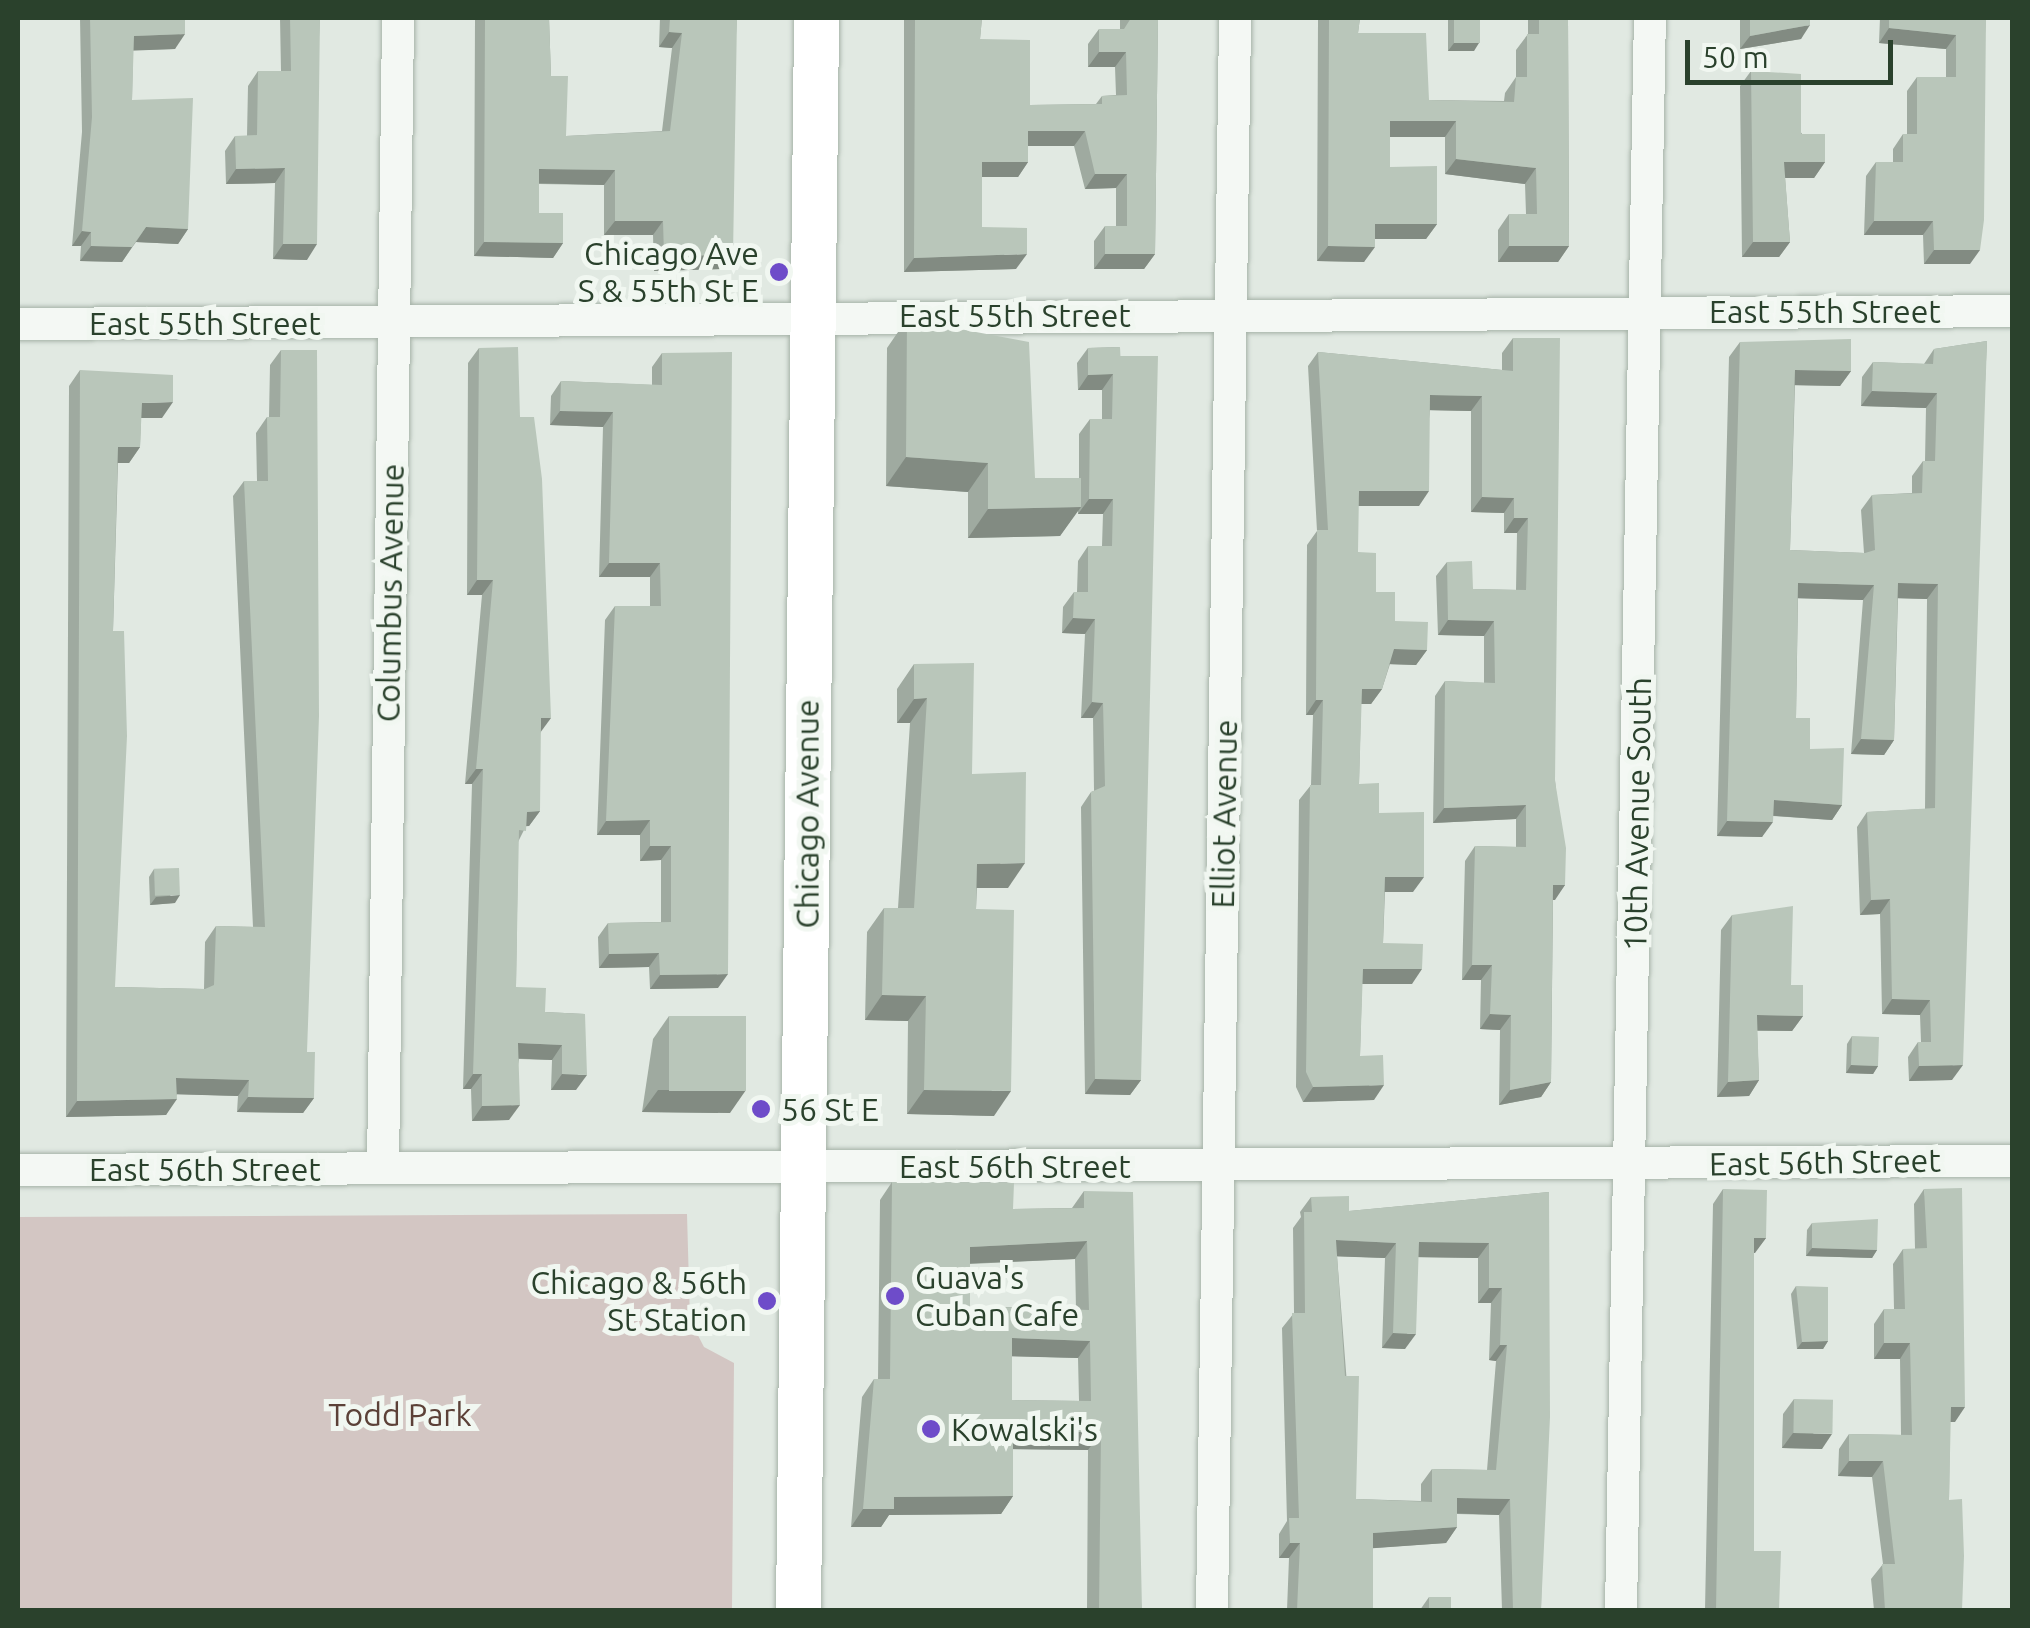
<!DOCTYPE html>
<style>
body{margin:0}
#map{position:relative;width:2030px;height:1628px;overflow:hidden;background:#e1e9e2;font-family:Ubuntu,sans-serif}
div>[style]{position:absolute}
.green>*{inset:0;background:#d3c6c3}
.roads{filter:drop-shadow(0 0 2px #a6b3a8) drop-shadow(0 0 2px #a6b3a8)}
.street>*{height:32px;margin:-16px;padding:0 16px;transform-origin:16px;border-radius:16px;background:#f4f8f4}
.secondary>*{height:45px;margin:-22.5px;padding:0 22.5px;transform-origin:22.5px;border-radius:22.5px;background:#fff}
.wall>*{inset:0;background:#9faaa0}
.shaded-wall>*{inset:0;background:#828b82}
.building>*{inset:0;background:#b9c6ba;transform-origin:0 0}
.dots>*{width:28px;height:28px;translate:-50% -50%;box-sizing:border-box;border:5px solid #f1f7f1;border-radius:50%}
span{translate:-50% -50%;white-space:nowrap;text-align:center;line-height:1.15;-webkit-text-stroke:10px #f1f7f1;paint-order:stroke}
.poi-label{font-size:32px;color:#2a412c}
.right{translate:-100% -50%;text-align:right}
.left{translate:0 -50%;text-align:left}
.street-label{font-size:32px;color:#2a412c}
.park-label{font-size:32px;color:#5c4138}
.frame{position:absolute;inset:0;border:20px solid #2a412c;pointer-events:none}
.scale{position:absolute;left:1685px;top:40px;width:208px;height:45px;box-sizing:border-box;border:5px solid #2a412c;border-top:0;padding-left:12px;font-size:30px;line-height:35px;white-space:nowrap;color:#2a412c;-webkit-text-stroke:8px #f1f7f1;paint-order:stroke}
</style>
<div id="map">
<div class="green">
<i style="clip-path:polygon(687px 1214px,690px 1320px,704px 1347px,734px 1363px,732px 1610px,18px 1610px,18px 1217px)"></i>
</div>
<div class="roads">
<div class="street">
<i style="left:18px;top:324px;width:1994px;rotate:-0.37deg"></i>
<i style="left:383px;top:1168px;width:1150px;rotate:-89.25deg"></i>
<i style="left:18px;top:1170px;width:1994px;rotate:-0.26deg"></i>
<i style="left:1212px;top:1610px;width:1592px;rotate:-89.17deg"></i>
<i style="left:1621px;top:1610px;width:1592px;rotate:-88.96deg"></i>
</div>
<div class="secondary">
<i style="left:798px;top:1610px;width:1592px;rotate:-89.35deg"></i>
</div>
</div>
<div class="wall">
<i style="clip-path:polygon(80px 18px,185px 18px,175px 49px,133px 50px,132px 100px,188px 229px,178px 244px,136px 242px,122px 262px,80px 261px,81px 246px,72px 246px,82px 132px)"></i>
<i style="clip-path:polygon(280px 18px,320px 18px,307px 260px,273px 259px,275px 183px,226px 184px,225px 151px,235px 136px,247px 136px,248px 86px,258px 71px,281px 71px)"></i>
<i style="clip-path:polygon(475px 18px,549px 18px,551px 76px,566px 136px,662px 131px,672px 48px,659px 47px,660px 18px,737px 18px,722px 269px,654px 271px,653px 235px,604px 235px,604px 185px,539px 184px,539px 213px,563px 243px,553px 258px,474px 256px)"></i>
<i style="clip-path:polygon(904px 18px,982px 18px,980px 39px,1030px 105px,1096px 104px,1102px 96px,1116px 95px,1115px 67px,1088px 67px,1088px 44px,1099px 29px,1120px 29px,1120px 18px,1158px 18px,1155px 254px,1144px 269px,1094px 269px,1094px 241px,1105px 226px,1116px 226px,1116px 188px,1085px 189px,1074px 146px,1028px 146px,1028px 162px,1018px 177px,982px 177px,982px 227px,1016px 269px,904px 272px)"></i>
<i style="clip-path:polygon(1318px 18px,1360px 18px,1358px 33px,1429px 100px,1504px 101px,1505px 93px,1516px 77px,1516px 50px,1528px 34px,1528px 18px,1568px 18px,1569px 246px,1558px 262px,1498px 262px,1498px 230px,1509px 214px,1526px 214px,1525px 184px,1445px 174px,1445px 137px,1390px 137px,1390px 167px,1437px 224px,1426px 239px,1375px 239px,1364px 262px,1317px 261px)"></i>
<i style="clip-path:polygon(1448px 18px,1480px 18px,1474px 51px,1448px 51px)"></i>
<i style="clip-path:polygon(1740px 18px,1810px 18px,1801px 39px,1740px 49px)"></i>
<i style="clip-path:polygon(1880px 18px,1986px 18px,1970px 264px,1924px 264px,1923px 235px,1864px 235px,1866px 176px,1876px 162px,1893px 162px,1893px 149px,1903px 134px,1907px 134px,1907px 91px,1917px 77px,1946px 77px,1946px 49px,1879px 43px)"></i>
<i style="clip-path:polygon(1751px 71px,1825px 162px,1814px 178px,1785px 178px,1790px 242px,1779px 257px,1742px 257px,1740px 86px)"></i>
<i style="clip-path:polygon(907px 319px,1035px 478px,1079px 478px,1079px 434px,1090px 419px,1102px 419px,1102px 390px,1078px 390px,1077px 363px,1088px 348px,1120px 347px,1141px 1080px,1130px 1095px,1085px 1094px,1081px 807px,1091px 792px,1094px 791px,1093px 718px,1081px 718px,1085px 634px,1062px 633px,1063px 607px,1074px 592px,1077px 592px,1078px 561px,1088px 546px,1102px 546px,1103px 514px,1078px 514px,1078px 510px,1060px 536px,968px 538px,968px 492px,886px 486px,887px 348px)"></i>
<i style="clip-path:polygon(1513px 338px,1565px 885px,1553px 900px,1551px 1082px,1541px 1097px,1499px 1105px,1500px 1030px,1480px 1029px,1481px 980px,1462px 980px,1465px 861px,1475px 846px,1516px 847px,1516px 819px,1433px 823px,1435px 696px,1445px 681px,1484px 683px,1484px 636px,1438px 635px,1436px 576px,1447px 562px,1473px 589px,1516px 590px,1517px 533px,1504px 533px,1504px 513px,1471px 512px,1471px 411px,1430px 410px,1419px 506px,1358px 506px,1358px 552px,1376px 592px,1395px 621px,1427px 650px,1416px 665px,1390px 664px,1382px 689px,1371px 704px,1361px 704px,1359px 784px,1379px 813px,1413px 892px,1385px 892px,1383px 943px,1412px 984px,1362px 984px,1360px 1056px,1374px 1100px,1303px 1102px,1296px 1087px,1299px 800px,1311px 785px,1313px 715px,1306px 715px,1307px 545px,1317px 531px,1308px 366px,1318px 352px,1502px 370px,1502px 353px)"></i>
<i style="clip-path:polygon(1987px 341px,1952px 1080px,1909px 1081px,1908px 1057px,1918px 1042px,1921px 1042px,1920px 1015px,1882px 1014px,1880px 914px,1860px 915px,1857px 827px,1867px 812px,1925px 809px,1927px 599px,1898px 598px,1894px 740px,1884px 755px,1851px 754px,1863px 600px,1798px 598px,1796px 718px,1810px 749px,1842px 805px,1832px 820px,1773px 816px,1762px 837px,1717px 836px,1729px 357px,1740px 342px,1851px 371px,1840px 386px,1795px 385px,1790px 550px,1864px 553px,1861px 510px,1872px 495px,1912px 493px,1912px 476px,1923px 461px,1925px 461px,1926px 408px,1861px 406px,1862px 377px,1873px 362px,1924px 364px,1934px 349px)"></i>
<i style="clip-path:polygon(479px 348px,520px 417px,540px 733px,540px 811px,529px 826px,526px 826px,518px 842px,516px 987px,545px 1012px,585px 1014px,576px 1090px,551px 1090px,552px 1060px,519px 1059px,509px 1120px,472px 1121px,471px 1089px,463px 1089px,472px 784px,465px 784px,482px 595px,467px 595px,468px 363px)"></i>
<i style="clip-path:polygon(281px 350px,307px 1052px,314px 1098px,303px 1113px,237px 1112px,238px 1096px,177px 1094px,166px 1115px,66px 1117px,69px 386px,80px 370px,162px 418px,141px 418px,140px 447px,129px 463px,118px 463px,113px 631px,115px 987px,204px 989px,205px 942px,216px 926px,253px 927px,233px 496px,244px 481px,257px 481px,256px 433px,267px 417px,269px 417px,270px 365px)"></i>
<i style="clip-path:polygon(662px 353px,718px 988px,650px 989px,649px 967px,599px 968px,598px 937px,608px 923px,661px 922px,661px 860px,640px 861px,640px 835px,597px 835px,605px 620px,615px 606px,650px 606px,650px 577px,599px 577px,603px 427px,550px 425px,551px 396px,561px 381px,652px 385px,652px 367px)"></i>
<i style="clip-path:polygon(914px 664px,972px 774px,1008px 888px,977px 888px,976px 909px,994px 1116px,907px 1114px,908px 1021px,865px 1020px,867px 932px,884px 908px,898px 908px,910px 723px,897px 723px,897px 689px)"></i>
<i style="clip-path:polygon(154px 869px,175px 903px,150px 905px,149px 877px)"></i>
<i style="clip-path:polygon(1732px 915px,1791px 985px,1803px 1016px,1792px 1031px,1757px 1031px,1759px 1080px,1749px 1096px,1717px 1097px,1721px 930px)"></i>
<i style="clip-path:polygon(669px 1016px,730px 1113px,642px 1112px,653px 1039px)"></i>
<i style="clip-path:polygon(1852px 1036px,1878px 1066px,1873px 1074px,1846px 1073px,1847px 1044px)"></i>
<i style="clip-path:polygon(evenodd,892px 1182px,1013px 1209px,1072px 1208px,1084px 1191px,1142px 1610px,1087px 1610px,1088px 1450px,1013px 1449px,1013px 1496px,1001px 1514px,889px 1515px,881px 1527px,851px 1527px,862px 1397px,874px 1379px,878px 1379px,880px 1200px,892px 1182px,1075px 1259px,1076px 1309px,970px 1306px,970px 1264px,1075px 1259px,892px 1182px,1012px 1356px,1078px 1358px,1079px 1401px,1012px 1400px,1012px 1356px)"></i>
<i style="clip-path:polygon(1723px 1189px,1766px 1238px,1754px 1253px,1754px 1551px,1779px 1610px,1705px 1610px,1713px 1204px)"></i>
<i style="clip-path:polygon(1924px 1189px,1955px 1422px,1950px 1422px,1949px 1500px,1962px 1610px,1874px 1610px,1871px 1579px,1883px 1564px,1872px 1477px,1838px 1476px,1839px 1449px,1849px 1434px,1901px 1435px,1900px 1359px,1874px 1359px,1874px 1324px,1884px 1309px,1894px 1309px,1893px 1264px,1903px 1249px,1915px 1249px,1914px 1204px)"></i>
<i style="clip-path:polygon(evenodd,1549px 1192px,1541px 1610px,1502px 1610px,1499px 1515px,1457px 1514px,1457px 1527px,1446px 1543px,1373px 1548px,1373px 1610px,1287px 1610px,1289px 1558px,1279px 1558px,1279px 1534px,1287px 1521px,1282px 1328px,1294px 1313px,1293px 1228px,1301px 1217px,1300px 1212px,1311px 1197px,1349px 1211px,1549px 1192px,1337px 1256px,1385px 1258px,1382px 1348px,1405px 1349px,1418px 1257px,1478px 1258px,1478px 1303px,1491px 1303px,1489px 1360px,1496px 1361px,1487px 1470px,1432px 1469px,1421px 1484px,1421px 1501px,1356px 1499px,1337px 1256px)"></i>
<i style="clip-path:polygon(1812px 1223px,1877px 1250px,1872px 1258px,1806px 1256px,1807px 1230px)"></i>
<i style="clip-path:polygon(1796px 1286px,1828px 1341px,1823px 1349px,1797px 1349px,1791px 1294px)"></i>
<i style="clip-path:polygon(1794px 1399px,1822px 1449px,1782px 1448px,1783px 1414px)"></i>
<i style="clip-path:polygon(1429px 1597px,1452px 1610px,1420px 1610px)"></i>
</div>
<div class="shaded-wall">
<i style="clip-path:polygon(1810px 25px,1801px 39px,1740px 49px,1750px 36px)"></i>
<i style="clip-path:polygon(1889px 28px,1956px 35px,1946px 49px,1879px 43px)"></i>
<i style="clip-path:polygon(669px 32px,682px 33px,672px 48px,659px 47px)"></i>
<i style="clip-path:polygon(185px 34px,175px 49px,123px 51px,134px 36px)"></i>
<i style="clip-path:polygon(1454px 43px,1479px 43px,1474px 51px,1448px 51px)"></i>
<i style="clip-path:polygon(1099px 52px,1126px 52px,1115px 67px,1088px 67px)"></i>
<i style="clip-path:polygon(1390px 121px,1456px 121px,1445px 137px,1379px 137px)"></i>
<i style="clip-path:polygon(1028px 131px,1085px 131px,1074px 146px,1018px 146px)"></i>
<i style="clip-path:polygon(1456px 159px,1536px 168px,1525px 184px,1445px 174px)"></i>
<i style="clip-path:polygon(982px 162px,1028px 162px,1018px 177px,972px 177px)"></i>
<i style="clip-path:polygon(1784px 162px,1825px 162px,1814px 178px,1773px 178px)"></i>
<i style="clip-path:polygon(285px 168px,275px 183px,226px 184px,236px 169px)"></i>
<i style="clip-path:polygon(539px 169px,615px 170px,604px 185px,529px 183px)"></i>
<i style="clip-path:polygon(1095px 174px,1127px 174px,1116px 188px,1085px 189px)"></i>
<i style="clip-path:polygon(615px 221px,663px 221px,653px 235px,604px 235px)"></i>
<i style="clip-path:polygon(1874px 221px,1933px 221px,1923px 235px,1864px 235px)"></i>
<i style="clip-path:polygon(1375px 224px,1437px 224px,1426px 239px,1364px 239px)"></i>
<i style="clip-path:polygon(146px 227px,188px 229px,178px 244px,136px 242px)"></i>
<i style="clip-path:polygon(82px 231px,91px 232px,81px 246px,72px 246px)"></i>
<i style="clip-path:polygon(484px 242px,563px 243px,553px 258px,474px 256px)"></i>
<i style="clip-path:polygon(1753px 242px,1790px 242px,1779px 257px,1742px 257px)"></i>
<i style="clip-path:polygon(283px 244px,317px 244px,307px 260px,273px 259px)"></i>
<i style="clip-path:polygon(91px 246px,132px 247px,122px 262px,80px 261px)"></i>
<i style="clip-path:polygon(1328px 246px,1375px 247px,1364px 262px,1317px 261px)"></i>
<i style="clip-path:polygon(1509px 246px,1569px 246px,1558px 262px,1498px 262px)"></i>
<i style="clip-path:polygon(1934px 250px,1980px 250px,1970px 264px,1924px 264px)"></i>
<i style="clip-path:polygon(1027px 254px,1016px 269px,904px 272px,914px 258px)"></i>
<i style="clip-path:polygon(1105px 254px,1155px 254px,1144px 269px,1094px 269px)"></i>
<i style="clip-path:polygon(733px 255px,722px 269px,654px 271px,664px 256px)"></i>
<i style="clip-path:polygon(1795px 370px,1851px 371px,1840px 386px,1785px 385px)"></i>
<i style="clip-path:polygon(1113px 374px,1102px 390px,1078px 390px,1088px 375px)"></i>
<i style="clip-path:polygon(1872px 391px,1937px 393px,1926px 408px,1861px 406px)"></i>
<i style="clip-path:polygon(1430px 395px,1482px 396px,1471px 411px,1420px 410px)"></i>
<i style="clip-path:polygon(173px 402px,162px 418px,131px 418px,142px 403px)"></i>
<i style="clip-path:polygon(560px 411px,613px 412px,603px 427px,550px 425px)"></i>
<i style="clip-path:polygon(118px 447px,140px 447px,129px 463px,107px 463px)"></i>
<i style="clip-path:polygon(906px 457px,988px 463px,968px 492px,886px 486px)"></i>
<i style="clip-path:polygon(1359px 491px,1429px 491px,1419px 506px,1348px 506px)"></i>
<i style="clip-path:polygon(1482px 497px,1514px 498px,1504px 513px,1471px 512px)"></i>
<i style="clip-path:polygon(1089px 499px,1113px 499px,1103px 514px,1078px 514px)"></i>
<i style="clip-path:polygon(1081px 507px,1060px 536px,968px 538px,988px 509px)"></i>
<i style="clip-path:polygon(1514px 518px,1528px 518px,1517px 533px,1504px 533px)"></i>
<i style="clip-path:polygon(609px 563px,660px 563px,650px 577px,599px 577px)"></i>
<i style="clip-path:polygon(477px 580px,493px 580px,482px 595px,467px 595px)"></i>
<i style="clip-path:polygon(1798px 583px,1874px 585px,1863px 600px,1788px 598px)"></i>
<i style="clip-path:polygon(1898px 583px,1938px 584px,1927px 599px,1888px 598px)"></i>
<i style="clip-path:polygon(1073px 618px,1095px 619px,1085px 634px,1062px 633px)"></i>
<i style="clip-path:polygon(1448px 620px,1494px 621px,1484px 636px,1438px 635px)"></i>
<i style="clip-path:polygon(1394px 649px,1427px 650px,1416px 665px,1384px 664px)"></i>
<i style="clip-path:polygon(1362px 689px,1382px 689px,1371px 704px,1351px 704px)"></i>
<i style="clip-path:polygon(927px 698px,910px 723px,897px 723px,914px 699px)"></i>
<i style="clip-path:polygon(1316px 700px,1323px 700px,1313px 715px,1306px 715px)"></i>
<i style="clip-path:polygon(1092px 702px,1103px 703px,1093px 718px,1081px 718px)"></i>
<i style="clip-path:polygon(541px 718px,551px 718px,540px 733px)"></i>
<i style="clip-path:polygon(1861px 739px,1894px 740px,1884px 755px,1851px 754px)"></i>
<i style="clip-path:polygon(476px 769px,483px 769px,472px 784px,465px 784px)"></i>
<i style="clip-path:polygon(1774px 800px,1842px 805px,1832px 820px,1763px 815px)"></i>
<i style="clip-path:polygon(1526px 805px,1516px 819px,1433px 823px,1444px 808px)"></i>
<i style="clip-path:polygon(540px 811px,529px 826px,516px 827px,527px 812px)"></i>
<i style="clip-path:polygon(650px 820px,640px 835px,597px 835px,606px 821px)"></i>
<i style="clip-path:polygon(1727px 821px,1773px 822px,1762px 837px,1717px 836px)"></i>
<i style="clip-path:polygon(650px 846px,671px 846px,661px 860px,640px 861px)"></i>
<i style="clip-path:polygon(1025px 863px,1008px 888px,960px 888px,977px 864px)"></i>
<i style="clip-path:polygon(1385px 877px,1424px 877px,1413px 892px,1374px 892px)"></i>
<i style="clip-path:polygon(1553px 885px,1565px 885px,1555px 900px,1543px 900px)"></i>
<i style="clip-path:polygon(180px 895px,175px 903px,150px 905px,156px 897px)"></i>
<i style="clip-path:polygon(1890px 899px,1880px 914px,1860px 915px,1871px 900px)"></i>
<i style="clip-path:polygon(659px 953px,649px 967px,599px 968px,609px 954px)"></i>
<i style="clip-path:polygon(1472px 965px,1492px 965px,1481px 980px,1462px 980px)"></i>
<i style="clip-path:polygon(1363px 969px,1422px 969px,1412px 984px,1352px 984px)"></i>
<i style="clip-path:polygon(728px 974px,718px 988px,650px 989px,660px 975px)"></i>
<i style="clip-path:polygon(882px 995px,926px 996px,908px 1021px,865px 1020px)"></i>
<i style="clip-path:polygon(1892px 999px,1930px 1000px,1920px 1015px,1882px 1014px)"></i>
<i style="clip-path:polygon(1490px 1014px,1511px 1015px,1500px 1030px,1480px 1029px)"></i>
<i style="clip-path:polygon(1757px 1015px,1803px 1016px,1792px 1031px,1746px 1030px)"></i>
<i style="clip-path:polygon(518px 1043px,562px 1045px,552px 1060px,507px 1058px)"></i>
<i style="clip-path:polygon(1851px 1065px,1878px 1066px,1873px 1074px,1846px 1073px)"></i>
<i style="clip-path:polygon(1963px 1065px,1952px 1080px,1909px 1081px,1919px 1066px)"></i>
<i style="clip-path:polygon(473px 1074px,482px 1074px,471px 1089px,463px 1089px)"></i>
<i style="clip-path:polygon(562px 1074px,587px 1075px,576px 1090px,551px 1090px)"></i>
<i style="clip-path:polygon(176px 1078px,249px 1080px,238px 1096px,166px 1094px)"></i>
<i style="clip-path:polygon(1095px 1079px,1141px 1080px,1130px 1095px,1085px 1094px)"></i>
<i style="clip-path:polygon(1759px 1080px,1749px 1096px,1717px 1097px,1728px 1082px)"></i>
<i style="clip-path:polygon(1551px 1082px,1541px 1097px,1499px 1105px,1510px 1090px)"></i>
<i style="clip-path:polygon(1384px 1085px,1374px 1100px,1303px 1102px,1313px 1087px)"></i>
<i style="clip-path:polygon(658px 1090px,746px 1090px,730px 1113px,642px 1112px)"></i>
<i style="clip-path:polygon(924px 1090px,1011px 1091px,994px 1116px,907px 1114px)"></i>
<i style="clip-path:polygon(248px 1097px,314px 1098px,303px 1113px,237px 1112px)"></i>
<i style="clip-path:polygon(177px 1099px,166px 1115px,66px 1117px,77px 1101px)"></i>
<i style="clip-path:polygon(520px 1105px,509px 1120px,472px 1121px,482px 1106px)"></i>
<i style="clip-path:polygon(1754px 1238px,1766px 1238px,1755px 1253px,1743px 1253px)"></i>
<i style="clip-path:polygon(1336px 1240px,1396px 1243px,1385px 1258px,1325px 1256px)"></i>
<i style="clip-path:polygon(1087px 1241px,1075px 1259px,957px 1264px,970px 1247px)"></i>
<i style="clip-path:polygon(1419px 1242px,1489px 1243px,1478px 1258px,1408px 1257px)"></i>
<i style="clip-path:polygon(1812px 1248px,1877px 1250px,1872px 1258px,1806px 1256px)"></i>
<i style="clip-path:polygon(1489px 1288px,1502px 1288px,1491px 1303px,1478px 1303px)"></i>
<i style="clip-path:polygon(1393px 1333px,1416px 1334px,1405px 1349px,1382px 1348px)"></i>
<i style="clip-path:polygon(1012px 1338px,1090px 1341px,1078px 1358px,999px 1356px)"></i>
<i style="clip-path:polygon(1828px 1341px,1823px 1349px,1797px 1349px,1802px 1342px)"></i>
<i style="clip-path:polygon(1884px 1343px,1910px 1343px,1900px 1359px,1874px 1359px)"></i>
<i style="clip-path:polygon(1500px 1345px,1507px 1345px,1496px 1361px,1489px 1360px)"></i>
<i style="clip-path:polygon(1951px 1407px,1965px 1407px,1955px 1422px,1940px 1422px)"></i>
<i style="clip-path:polygon(1013px 1431px,1101px 1432px,1088px 1450px,1000px 1449px)"></i>
<i style="clip-path:polygon(1793px 1433px,1832px 1434px,1822px 1449px,1782px 1448px)"></i>
<i style="clip-path:polygon(1849px 1461px,1883px 1461px,1872px 1477px,1838px 1476px)"></i>
<i style="clip-path:polygon(1013px 1496px,1001px 1514px,889px 1515px,881px 1527px,851px 1527px,863px 1509px,894px 1497px)"></i>
<i style="clip-path:polygon(1457px 1498px,1510px 1499px,1499px 1515px,1447px 1513px)"></i>
<i style="clip-path:polygon(1457px 1527px,1446px 1543px,1362px 1549px,1373px 1533px)"></i>
<i style="clip-path:polygon(1290px 1543px,1300px 1543px,1289px 1558px,1279px 1558px)"></i>
</div>
<div class="building">
<i style="clip-path:polygon(90px 18px,185px 18px,185px 34px,134px 36px,132px 100px,193px 98px,188px 229px,146px 227px,132px 247px,91px 246px,91px 232px,82px 231px,92px 117px)"></i>
<i style="clip-path:polygon(290px 18px,320px 18px,317px 244px,283px 244px,285px 168px,236px 169px,235px 136px,257px 135px,258px 71px,291px 71px)"></i>
<i style="clip-path:polygon(485px 18px,549px 18px,551px 76px,568px 76px,566px 136px,670px 131px,682px 33px,669px 32px,670px 18px,737px 18px,733px 255px,664px 256px,663px 221px,615px 221px,615px 170px,539px 169px,539px 213px,563px 213px,563px 243px,484px 242px)"></i>
<i style="clip-path:polygon(915px 18px,982px 18px,980px 39px,1030px 40px,1030px 105px,1102px 104px,1102px 96px,1127px 95px,1126px 52px,1099px 52px,1099px 29px,1124px 29px,1131px 18px,1158px 18px,1155px 254px,1105px 254px,1105px 226px,1127px 226px,1127px 174px,1095px 174px,1085px 131px,1028px 131px,1028px 162px,982px 162px,982px 227px,1027px 228px,1027px 254px,914px 258px)"></i>
<i style="clip-path:polygon(1329px 18px,1360px 18px,1358px 33px,1426px 33px,1429px 100px,1514px 102px,1516px 77px,1527px 77px,1527px 34px,1539px 34px,1539px 18px,1568px 18px,1569px 246px,1509px 246px,1509px 214px,1537px 214px,1536px 168px,1456px 159px,1456px 121px,1390px 121px,1390px 167px,1437px 166px,1437px 224px,1375px 224px,1375px 247px,1328px 246px)"></i>
<i style="left:1454px;top:18px;width:26px;height:25px"></i>
<i style="clip-path:polygon(1750px 18px,1810px 18px,1810px 25px,1750px 36px)"></i>
<i style="clip-path:polygon(1889px 18px,1986px 18px,1984px 220px,1980px 250px,1934px 250px,1933px 221px,1874px 221px,1876px 162px,1903px 162px,1903px 134px,1917px 134px,1917px 77px,1956px 77px,1956px 35px,1889px 28px)"></i>
<i style="clip-path:polygon(1751px 71px,1801px 74px,1801px 134px,1825px 134px,1825px 162px,1784px 162px,1790px 242px,1753px 242px)"></i>
<i style="clip-path:polygon(907px 319px,1029px 342px,1035px 478px,1081px 478px,1081px 507px,988px 509px,988px 463px,906px 457px)"></i>
<i style="clip-path:polygon(1513px 338px,1560px 338px,1555px 781px,1566px 848px,1565px 885px,1553px 885px,1551px 1082px,1510px 1090px,1511px 1015px,1490px 1014px,1492px 965px,1472px 965px,1475px 846px,1526px 847px,1526px 805px,1444px 808px,1445px 681px,1495px 683px,1494px 621px,1448px 620px,1447px 562px,1472px 561px,1473px 589px,1526px 590px,1528px 518px,1514px 518px,1514px 498px,1482px 497px,1482px 396px,1430px 395px,1429px 491px,1359px 491px,1358px 552px,1376px 553px,1376px 592px,1395px 592px,1395px 621px,1428px 622px,1427px 650px,1394px 649px,1382px 689px,1362px 689px,1359px 784px,1379px 783px,1379px 813px,1424px 812px,1424px 877px,1385px 877px,1383px 943px,1423px 944px,1422px 969px,1363px 969px,1360px 1056px,1383px 1055px,1384px 1085px,1313px 1087px,1306px 1072px,1310px 785px,1321px 785px,1323px 700px,1316px 700px,1317px 530px,1328px 530px,1318px 352px,1513px 371px)"></i>
<i style="clip-path:polygon(1851px 339px,1851px 371px,1795px 370px,1790px 550px,1865px 553px,1875px 550px,1872px 495px,1922px 493px,1923px 461px,1935px 461px,1937px 393px,1872px 391px,1873px 362px,1933px 364px,1934px 349px,1987px 341px,1963px 1065px,1919px 1066px,1918px 1042px,1931px 1042px,1930px 1000px,1892px 999px,1890px 899px,1871px 900px,1867px 812px,1935px 808px,1938px 584px,1898px 583px,1894px 740px,1861px 739px,1874px 585px,1798px 583px,1796px 718px,1810px 718px,1810px 749px,1844px 748px,1842px 805px,1774px 800px,1773px 822px,1727px 821px,1740px 342px)"></i>
<i style="clip-path:polygon(518px 347px,520px 417px,534px 417px,542px 479px,551px 718px,541px 718px,540px 811px,527px 812px,526px 831px,519px 830px,516px 987px,546px 988px,545px 1012px,585px 1014px,587px 1075px,562px 1074px,562px 1045px,518px 1043px,520px 1105px,482px 1106px,482px 1074px,473px 1074px,483px 769px,476px 769px,493px 580px,477px 580px,479px 348px)"></i>
<i style="clip-path:polygon(1120px 347px,1120px 356px,1158px 356px,1141px 1080px,1095px 1079px,1091px 792px,1105px 786px,1103px 703px,1092px 702px,1095px 619px,1073px 618px,1074px 592px,1088px 592px,1088px 546px,1112px 546px,1113px 499px,1089px 499px,1090px 419px,1112px 419px,1113px 374px,1088px 375px,1088px 348px)"></i>
<i style="clip-path:polygon(281px 350px,317px 350px,319px 716px,307px 1052px,315px 1052px,314px 1098px,248px 1097px,249px 1080px,176px 1078px,177px 1099px,77px 1101px,80px 370px,173px 375px,173px 402px,142px 403px,140px 447px,118px 447px,113px 631px,124px 631px,127px 736px,115px 987px,205px 989px,214px 985px,216px 926px,265px 927px,244px 481px,268px 481px,267px 417px,280px 417px)"></i>
<i style="clip-path:polygon(732px 352px,728px 974px,660px 975px,659px 953px,609px 954px,608px 923px,671px 922px,671px 846px,650px 846px,650px 820px,606px 821px,615px 606px,661px 606px,660px 563px,609px 563px,613px 412px,560px 411px,561px 381px,662px 385px,662px 353px)"></i>
<i style="clip-path:polygon(974px 663px,972px 774px,1026px 772px,1025px 863px,977px 864px,976px 909px,1014px 910px,1011px 1091px,924px 1090px,926px 996px,882px 995px,884px 908px,914px 908px,927px 698px,914px 699px,914px 664px)"></i>
<i style="left:179px;top:868px;width:27px;height:25px;rotate:88deg"></i>
<i style="clip-path:polygon(1793px 906px,1791px 985px,1803px 985px,1803px 1016px,1757px 1015px,1759px 1080px,1728px 1082px,1732px 915px)"></i>
<i style="left:669px;top:1016px;width:77px;height:75px"></i>
<i style="left:1852px;top:1036px;width:27px;height:29px;rotate:2deg"></i>
<i style="clip-path:polygon(evenodd,892px 1182px,1014px 1183px,1013px 1209px,1084px 1208px,1084px 1191px,1133px 1192px,1142px 1610px,1099px 1610px,1101px 1432px,1013px 1431px,1013px 1496px,894px 1497px,894px 1509px,863px 1509px,874px 1379px,890px 1379px,892px 1182px,1087px 1241px,1089px 1310px,970px 1306px,970px 1247px,1087px 1241px,892px 1182px,1012px 1338px,1090px 1341px,1091px 1401px,1012px 1400px,1012px 1338px)"></i>
<i style="clip-path:polygon(1962px 1188px,1965px 1407px,1951px 1407px,1949px 1500px,1962px 1499px,1964px 1556px,1962px 1610px,1885px 1610px,1882px 1564px,1895px 1564px,1883px 1461px,1849px 1461px,1849px 1434px,1912px 1435px,1910px 1343px,1884px 1343px,1884px 1309px,1905px 1309px,1903px 1249px,1927px 1248px,1924px 1189px)"></i>
<i style="clip-path:polygon(1723px 1189px,1767px 1190px,1766px 1238px,1754px 1238px,1754px 1551px,1781px 1551px,1779px 1610px,1716px 1610px)"></i>
<i style="clip-path:polygon(evenodd,1549px 1192px,1550px 1417px,1541px 1610px,1513px 1610px,1510px 1499px,1457px 1498px,1457px 1527px,1373px 1533px,1373px 1610px,1297px 1610px,1300px 1543px,1290px 1543px,1289px 1518px,1299px 1518px,1292px 1313px,1305px 1313px,1304px 1212px,1312px 1212px,1311px 1197px,1349px 1196px,1349px 1211px,1549px 1192px,1336px 1240px,1396px 1243px,1393px 1333px,1416px 1334px,1419px 1242px,1489px 1243px,1489px 1288px,1502px 1288px,1500px 1345px,1507px 1345px,1496px 1470px,1432px 1469px,1432px 1502px,1356px 1499px,1359px 1376px,1345px 1376px,1336px 1240px)"></i>
<i style="clip-path:polygon(1878px 1219px,1877px 1250px,1812px 1248px,1812px 1223px)"></i>
<i style="clip-path:polygon(1796px 1286px,1828px 1287px,1828px 1341px,1802px 1342px)"></i>
<i style="left:1794px;top:1399px;width:39px;height:34px;rotate:1deg"></i>
<i style="left:1429px;top:1597px;width:22px;height:13px"></i>
</div>
<div class="dots">
<i style="left:779px;top:272px;background:#6e4cc9"></i>
<i style="left:761px;top:1109px;background:#6e4cc9"></i>
<i style="left:895px;top:1296px;background:#6e4cc9"></i>
<i style="left:767px;top:1301px;background:#6e4cc9"></i>
<i style="left:931px;top:1429px;background:#6e4cc9"></i>
</div>
<div class="poi-label">
<span class="right" style="left:759px;top:272px">Chicago Ave<br>S &amp; 55th St E</span>
<span class="left" style="left:781px;top:1109px">56 St E</span>
<span class="left" style="left:915px;top:1296px">Guava's<br>Cuban Cafe</span>
<span class="right" style="left:747px;top:1301px">Chicago &amp; 56th<br>St Station</span>
<span class="left" style="left:951px;top:1429px">Kowalski's</span>
</div>
<div class="street-label">
<span style="left:1825px;top:311px">East 55th Street</span>
<span style="left:1015px;top:315px">East 55th Street</span>
<span style="left:205px;top:323px">East 55th Street</span>
<span style="left:390px;top:593px;rotate:-89deg">Columbus Avenue</span>
<span style="left:807px;top:814px;rotate:-90deg">Chicago Avenue</span>
<span style="left:1224px;top:814px;rotate:-89deg">Elliot Avenue</span>
<span style="left:1637px;top:814px;rotate:-89deg">10th Avenue South</span>
<span style="left:1825px;top:1162px;rotate:-1deg">East 56th Street</span>
<span style="left:1015px;top:1166px">East 56th Street</span>
<span style="left:205px;top:1169px">East 56th Street</span>
</div>
<div class="park-label">
<span style="left:400px;top:1414px">Todd Park</span>
</div>
<div class="frame"></div>
<div class="scale">50 m</div>
</div>
